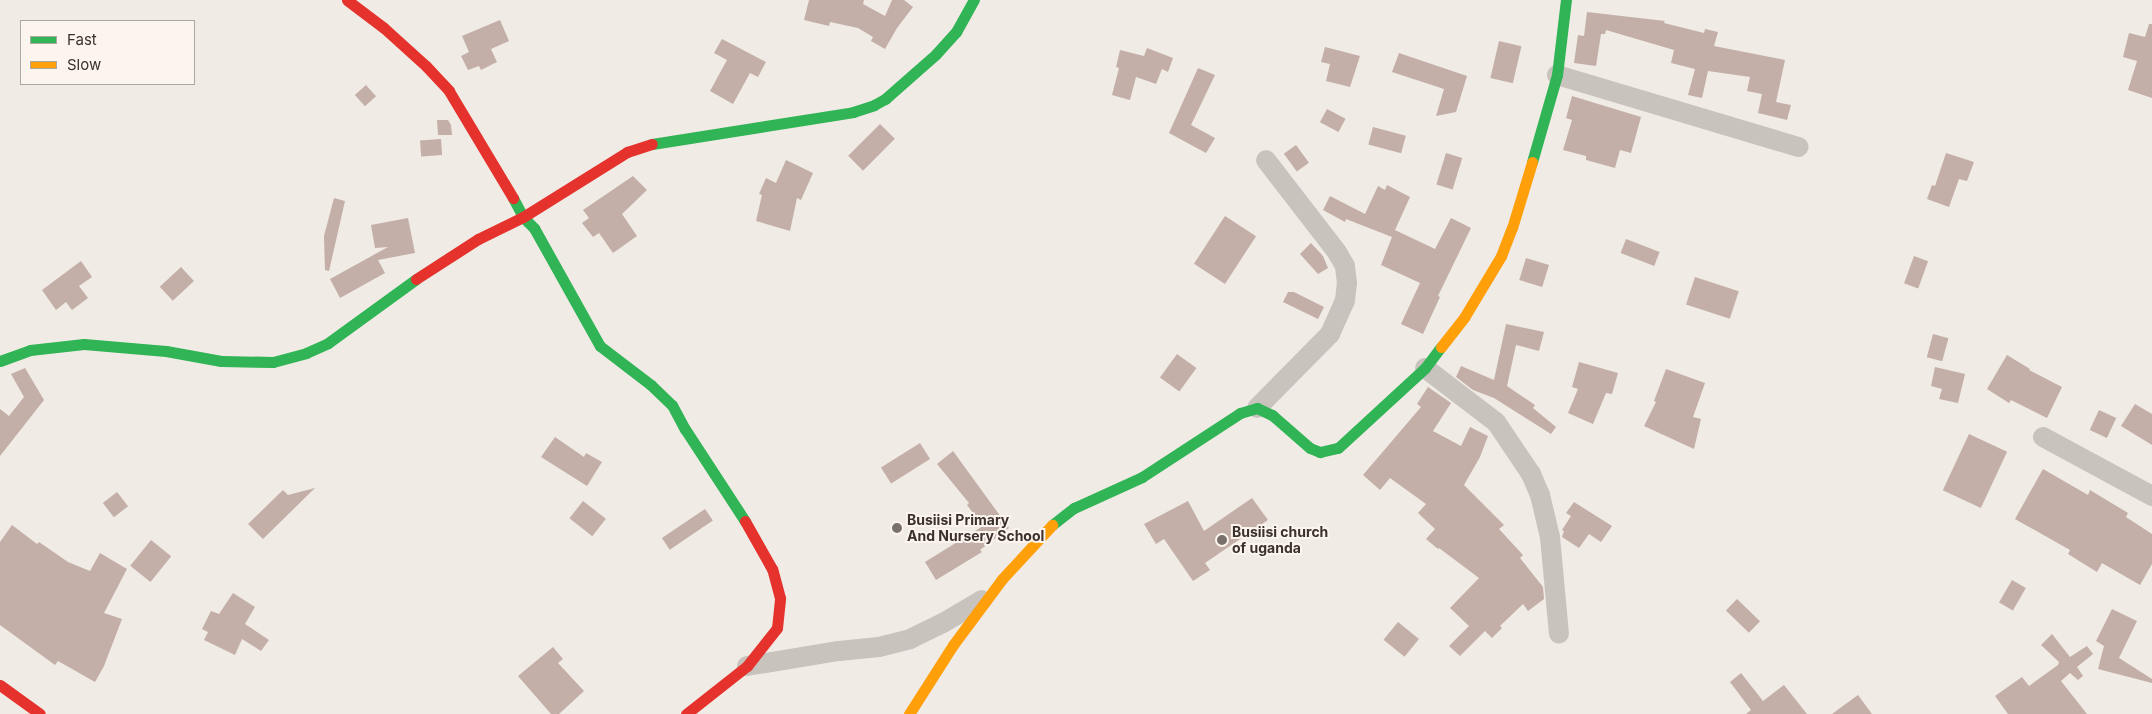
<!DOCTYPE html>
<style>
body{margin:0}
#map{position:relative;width:2152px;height:714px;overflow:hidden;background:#f0ebe5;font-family:Inter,sans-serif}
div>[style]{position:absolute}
.building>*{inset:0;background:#c3afa7;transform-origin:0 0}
.street>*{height:20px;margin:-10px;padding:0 10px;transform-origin:10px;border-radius:10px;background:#c9c3be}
.fast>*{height:11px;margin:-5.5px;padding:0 5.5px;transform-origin:5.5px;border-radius:5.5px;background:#30b455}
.slow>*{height:11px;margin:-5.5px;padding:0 5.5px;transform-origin:5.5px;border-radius:5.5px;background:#ff9f0a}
.jam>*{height:11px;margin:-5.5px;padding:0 5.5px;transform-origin:5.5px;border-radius:5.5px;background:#e5322d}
.dots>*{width:14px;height:14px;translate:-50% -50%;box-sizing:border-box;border:2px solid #fbf5ee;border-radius:50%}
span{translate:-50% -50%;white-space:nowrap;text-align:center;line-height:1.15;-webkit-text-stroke:4px #fbf5ee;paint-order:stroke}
.poi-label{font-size:14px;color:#3b302b;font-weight:700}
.left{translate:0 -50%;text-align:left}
.legend{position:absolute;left:20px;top:20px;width:175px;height:65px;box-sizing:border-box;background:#fbf5ee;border:1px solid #aea6a0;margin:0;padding:6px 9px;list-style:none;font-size:15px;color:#3b302b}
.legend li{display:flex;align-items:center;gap:10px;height:25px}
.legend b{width:25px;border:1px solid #aea6a0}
</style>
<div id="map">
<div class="building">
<i style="clip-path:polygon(809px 0,864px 0,863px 4px,885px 16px,892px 0,904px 0,913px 7px,897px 28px,885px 49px,871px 41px,873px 37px,858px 28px,830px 22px,829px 26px,804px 20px)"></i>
<i style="clip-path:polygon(1587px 12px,1665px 21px,1664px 23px,1704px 33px,1705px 29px,1718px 32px,1714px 46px,1785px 60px,1776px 102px,1791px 105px,1787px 120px,1758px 113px,1762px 94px,1747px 91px,1750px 77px,1708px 71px,1702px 98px,1688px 95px,1695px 69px,1671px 63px,1674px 50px,1606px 30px,1605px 34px,1601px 34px,1596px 66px,1574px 63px,1578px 35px,1584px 36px)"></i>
<i style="clip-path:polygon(500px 20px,509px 41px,491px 49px,497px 62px,481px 70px,479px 66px,468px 70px,461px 56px,469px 52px,462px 36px)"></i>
<i style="clip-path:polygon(2149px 24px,2152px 24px,2152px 98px,2128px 90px,2137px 61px,2123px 57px,2129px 33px,2145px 37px)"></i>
<i style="clip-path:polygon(722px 39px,766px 62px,758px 77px,750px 73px,733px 104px,710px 91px,727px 60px,714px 53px)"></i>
<i style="left:1499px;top:41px;width:23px;height:38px;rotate:13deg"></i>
<i style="clip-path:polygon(1325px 47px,1360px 56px,1350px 87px,1326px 81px,1330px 64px,1321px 62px)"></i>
<i style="clip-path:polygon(1147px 48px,1173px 58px,1168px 72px,1162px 69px,1156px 84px,1136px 77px,1130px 100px,1112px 95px,1119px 68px,1116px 67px,1120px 50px,1144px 56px)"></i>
<i style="clip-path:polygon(1399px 53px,1467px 76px,1456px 112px,1436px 116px,1444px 89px,1392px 72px)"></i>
<i style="clip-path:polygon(1198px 68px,1215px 75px,1191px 125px,1215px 138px,1206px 153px,1169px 133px)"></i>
<i style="left:366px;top:85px;width:15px;height:15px;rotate:48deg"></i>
<i style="clip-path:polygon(1572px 96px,1641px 117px,1631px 153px,1620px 150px,1615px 168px,1586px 160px,1586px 156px,1563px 150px,1572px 120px,1566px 118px)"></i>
<i style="left:1327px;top:109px;width:21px;height:15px;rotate:28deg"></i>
<i style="clip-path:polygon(437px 120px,448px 120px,451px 125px,452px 135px,438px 135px)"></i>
<i style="left:880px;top:124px;width:21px;height:45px;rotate:45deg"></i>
<i style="left:1373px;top:127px;width:34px;height:18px;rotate:15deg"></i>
<i style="left:441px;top:139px;width:16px;height:21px;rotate:86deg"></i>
<i style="left:1296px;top:145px;width:22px;height:15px;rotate:54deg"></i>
<i style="left:1446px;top:153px;width:17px;height:33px;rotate:17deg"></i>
<i style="clip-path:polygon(1946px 153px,1974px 162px,1967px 181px,1959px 179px,1949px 207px,1927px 199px,1932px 185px,1935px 186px)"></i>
<i style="clip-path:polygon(786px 160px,813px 173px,801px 200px,797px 198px,790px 231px,756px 221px,762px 195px,759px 194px,766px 178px,776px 183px)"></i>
<i style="clip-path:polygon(633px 176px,647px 190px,622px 214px,637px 236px,613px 253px,599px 233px,593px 237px,582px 223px,589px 218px,583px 210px)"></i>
<i style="clip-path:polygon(1387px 185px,1410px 197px,1395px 230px,1435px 249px,1451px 218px,1471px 228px,1438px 296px,1440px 297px,1423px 334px,1401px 324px,1420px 283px,1381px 265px,1392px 237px,1346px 219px,1345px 222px,1323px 210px,1330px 196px,1365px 214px,1378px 186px,1385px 190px)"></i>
<i style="clip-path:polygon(334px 198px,345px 201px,329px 271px,325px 270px,324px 236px)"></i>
<i style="left:1225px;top:216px;width:37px;height:57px;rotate:33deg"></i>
<i style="clip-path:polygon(408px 218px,415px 253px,378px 260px,385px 273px,340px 298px,330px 279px,388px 247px,375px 248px,371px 225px)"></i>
<i style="left:1626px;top:239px;width:36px;height:15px;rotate:21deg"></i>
<i style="clip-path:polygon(1311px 243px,1323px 256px,1328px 268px,1318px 274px,1300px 254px)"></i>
<i style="left:1914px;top:256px;width:15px;height:29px;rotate:20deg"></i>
<i style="left:1526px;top:258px;width:24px;height:23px;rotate:17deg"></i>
<i style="clip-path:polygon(81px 261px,92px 277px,79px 286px,88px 298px,72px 310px,66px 302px,56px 310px,42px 290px)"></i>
<i style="left:181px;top:267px;width:19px;height:29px;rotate:47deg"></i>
<i style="left:1695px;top:277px;width:46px;height:29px;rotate:18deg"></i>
<i style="clip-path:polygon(1288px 292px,1294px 292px,1324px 307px,1318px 319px,1283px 302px)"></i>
<i style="clip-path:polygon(1506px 324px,1544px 332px,1539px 351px,1516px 345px,1507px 386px,1535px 405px,1533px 408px,1556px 427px,1551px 434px,1494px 398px,1473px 390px,1456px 377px,1461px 366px,1494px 380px)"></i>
<i style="left:1933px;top:334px;width:16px;height:24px;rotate:15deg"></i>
<i style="left:1177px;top:354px;width:24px;height:29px;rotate:36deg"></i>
<i style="clip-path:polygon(2007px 355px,2030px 369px,2029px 370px,2062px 387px,2047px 418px,2011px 400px,2009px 403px,1987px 389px)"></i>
<i style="clip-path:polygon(1579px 362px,1618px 373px,1612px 394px,1606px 393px,1593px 424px,1568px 413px,1578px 389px,1572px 387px)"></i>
<i style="clip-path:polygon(1935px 367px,1965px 374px,1958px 403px,1939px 399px,1942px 389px,1931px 386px)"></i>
<i style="clip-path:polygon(25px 368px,44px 400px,0 456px,0 409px,9px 416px,24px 397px,11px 374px)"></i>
<i style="clip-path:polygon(1666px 369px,1705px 383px,1693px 417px,1701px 419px,1694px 449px,1644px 426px,1656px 402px,1654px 401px)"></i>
<i style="clip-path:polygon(1428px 387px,1451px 403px,1433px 431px,1461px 446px,1470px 427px,1488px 436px,1480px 457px,1464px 485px,1504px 525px,1499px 529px,1523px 555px,1520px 558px,1543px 587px,1544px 599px,1528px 611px,1523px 604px,1500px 626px,1502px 628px,1492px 638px,1485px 631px,1460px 656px,1449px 646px,1469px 626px,1450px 608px,1479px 578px,1439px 548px,1438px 549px,1426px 539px,1435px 529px,1418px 513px,1426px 504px,1390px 478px,1380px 490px,1363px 475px,1421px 407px,1417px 404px)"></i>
<i style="clip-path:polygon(2135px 404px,2152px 414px,2152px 445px,2121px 426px)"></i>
<i style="left:2099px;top:410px;width:19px;height:22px;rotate:25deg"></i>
<i style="left:1969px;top:434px;width:42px;height:62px;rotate:25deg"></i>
<i style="clip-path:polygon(555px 437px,584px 457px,586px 453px,602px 462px,587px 486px,541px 457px)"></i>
<i style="left:920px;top:443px;width:19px;height:46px;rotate:58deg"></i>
<i style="clip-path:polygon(953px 451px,1009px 528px,980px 550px,982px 552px,936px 580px,925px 562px,983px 526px,967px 505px,969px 503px,937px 464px)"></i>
<i style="clip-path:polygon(2043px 469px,2088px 495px,2090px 490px,2128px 513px,2126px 517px,2152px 534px,2152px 564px,2140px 585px,2102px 563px,2097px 572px,2068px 554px,2070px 550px,2015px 519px)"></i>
<i style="clip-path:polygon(315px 488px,263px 539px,248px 524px,283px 490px,288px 495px)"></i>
<i style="left:117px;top:492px;width:18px;height:18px;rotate:52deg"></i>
<i style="clip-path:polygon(1252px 498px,1268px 520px,1205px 563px,1210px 570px,1193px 581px,1164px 539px,1156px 544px,1144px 524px,1188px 501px,1204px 531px)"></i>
<i style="left:583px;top:501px;width:29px;height:22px;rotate:38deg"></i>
<i style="clip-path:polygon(1574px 502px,1612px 526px,1601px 542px,1589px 534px,1579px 548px,1562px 537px,1564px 531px,1562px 530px,1571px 516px,1566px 513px)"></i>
<i style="left:705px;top:509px;width:14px;height:52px;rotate:56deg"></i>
<i style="clip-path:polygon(12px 525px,37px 544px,39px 542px,68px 562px,90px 571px,100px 553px,127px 569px,104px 613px,122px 619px,104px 666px,95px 682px,58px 661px,55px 665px,0 625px,0 542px)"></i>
<i style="left:151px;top:540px;width:26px;height:33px;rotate:39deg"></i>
<i style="left:2012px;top:580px;width:16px;height:26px;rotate:30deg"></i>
<i style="clip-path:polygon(233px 593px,255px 607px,245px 624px,269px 640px,261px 651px,242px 639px,235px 655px,204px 640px,208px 632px,202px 629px,211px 611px,219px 614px)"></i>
<i style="left:1737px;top:599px;width:32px;height:16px;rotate:44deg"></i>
<i style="clip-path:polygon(2112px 609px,2137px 621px,2119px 658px,2152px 679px,2152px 683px,2098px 669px,2104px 646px,2096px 641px)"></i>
<i style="left:1398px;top:622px;width:27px;height:23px;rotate:39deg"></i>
<i style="clip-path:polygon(2052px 634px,2070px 657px,2087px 646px,2093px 654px,2077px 667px,2083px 676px,2078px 680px,2070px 673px,2061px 681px,2087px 714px,2008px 714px,1995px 696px,2022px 677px,2029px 686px,2058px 665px,2059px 662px,2041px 645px)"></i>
<i style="clip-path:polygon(553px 647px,563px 659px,558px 663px,584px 691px,559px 714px,551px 714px,518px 676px)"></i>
<i style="clip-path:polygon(1741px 673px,1763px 701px,1784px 685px,1807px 714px,1746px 714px,1751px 710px,1730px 682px)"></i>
<i style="clip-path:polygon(1858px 695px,1872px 714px,1832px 714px)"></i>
</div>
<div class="street">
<i style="left:1557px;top:75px;width:252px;rotate:16.6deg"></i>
<i style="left:1425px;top:368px;width:89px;rotate:37.3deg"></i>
<i style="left:1496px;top:422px;width:63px;rotate:56.1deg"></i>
<i style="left:1531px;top:474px;width:23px;rotate:67deg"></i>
<i style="left:1540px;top:495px;width:43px;rotate:76.6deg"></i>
<i style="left:1550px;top:537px;width:97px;rotate:84.7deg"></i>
<i style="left:1257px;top:408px;width:104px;rotate:-45.4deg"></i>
<i style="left:1330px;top:334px;width:36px;rotate:-66deg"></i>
<i style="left:1345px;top:301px;width:18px;rotate:-84deg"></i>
<i style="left:1347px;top:283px;width:17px;rotate:-97deg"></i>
<i style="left:1345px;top:266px;width:16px;rotate:-120deg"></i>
<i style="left:1337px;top:252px;width:116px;rotate:-127.7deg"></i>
<i style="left:2043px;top:437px;width:124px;rotate:28.4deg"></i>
<i style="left:747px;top:666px;width:93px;rotate:-9.3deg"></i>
<i style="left:839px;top:651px;width:40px;rotate:-5.7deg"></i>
<i style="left:879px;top:647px;width:32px;rotate:-14deg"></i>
<i style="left:910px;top:639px;width:37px;rotate:-26deg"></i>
<i style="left:943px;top:623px;width:45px;rotate:-30.5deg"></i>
</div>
<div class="fast">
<i style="left:652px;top:144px;width:204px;rotate:-9deg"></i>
<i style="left:853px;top:112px;width:22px;rotate:-18deg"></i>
<i style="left:874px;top:105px;width:13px;rotate:-29deg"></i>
<i style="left:885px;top:99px;width:68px;rotate:-41.4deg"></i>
<i style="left:936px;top:54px;width:30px;rotate:-48deg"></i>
<i style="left:956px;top:32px;width:37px;rotate:-61deg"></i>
<i style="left:1532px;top:162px;width:91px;rotate:-74deg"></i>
<i style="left:1557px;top:75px;width:76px;rotate:-83.2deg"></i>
<i style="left:513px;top:198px;width:21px;rotate:62deg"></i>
<i style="left:523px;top:217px;width:16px;rotate:45deg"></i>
<i style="left:534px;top:228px;width:135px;rotate:60.8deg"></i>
<i style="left:600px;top:346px;width:64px;rotate:37.4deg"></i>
<i style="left:651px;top:385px;width:29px;rotate:44deg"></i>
<i style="left:672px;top:405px;width:27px;rotate:62deg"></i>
<i style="left:685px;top:429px;width:110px;rotate:56.9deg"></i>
<i style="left:0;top:361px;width:32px;rotate:-20deg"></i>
<i style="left:30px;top:350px;width:54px;rotate:-6.3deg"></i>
<i style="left:84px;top:344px;width:82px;rotate:4.9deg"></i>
<i style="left:166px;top:351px;width:56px;rotate:10.3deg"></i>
<i style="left:221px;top:361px;width:52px;rotate:1.1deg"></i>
<i style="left:273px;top:362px;width:34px;rotate:-15deg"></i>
<i style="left:306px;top:353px;width:24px;rotate:-24deg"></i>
<i style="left:328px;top:343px;width:109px;rotate:-36deg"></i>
<i style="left:1052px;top:525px;width:28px;rotate:-38deg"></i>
<i style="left:1074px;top:508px;width:75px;rotate:-24.5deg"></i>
<i style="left:1142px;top:477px;width:117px;rotate:-33.1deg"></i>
<i style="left:1240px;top:413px;width:18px;rotate:-16deg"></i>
<i style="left:1257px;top:408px;width:17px;rotate:25deg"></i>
<i style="left:1272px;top:415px;width:50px;rotate:41deg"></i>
<i style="left:1310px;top:448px;width:11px;rotate:22deg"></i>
<i style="left:1320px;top:452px;width:18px;rotate:-13deg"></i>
<i style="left:1338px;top:448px;width:118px;rotate:-42.6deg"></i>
<i style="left:1425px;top:368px;width:26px;rotate:-53deg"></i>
</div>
<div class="slow">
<i style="left:1441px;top:347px;width:39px;rotate:-52deg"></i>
<i style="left:1465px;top:316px;width:70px;rotate:-59deg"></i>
<i style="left:1501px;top:256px;width:30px;rotate:-69deg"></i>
<i style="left:1512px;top:228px;width:69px;rotate:-73.1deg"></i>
<i style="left:909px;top:714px;width:82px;rotate:-57.5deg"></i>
<i style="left:953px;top:645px;width:82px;rotate:-53.4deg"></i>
<i style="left:1002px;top:579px;width:74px;rotate:-47.2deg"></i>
</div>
<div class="jam">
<i style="left:347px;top:0;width:46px;rotate:37.1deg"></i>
<i style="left:384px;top:28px;width:57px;rotate:42.1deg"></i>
<i style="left:426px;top:66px;width:34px;rotate:47deg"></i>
<i style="left:449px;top:91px;width:125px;rotate:59.1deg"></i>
<i style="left:416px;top:279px;width:74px;rotate:-32.8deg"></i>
<i style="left:478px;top:239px;width:50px;rotate:-26.1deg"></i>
<i style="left:523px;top:217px;width:123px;rotate:-32deg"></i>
<i style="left:627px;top:152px;width:26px;rotate:-18deg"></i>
<i style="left:0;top:685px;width:49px;rotate:35.9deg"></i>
<i style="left:686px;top:714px;width:78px;rotate:-38.2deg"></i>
<i style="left:747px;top:666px;width:48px;rotate:-51.7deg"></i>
<i style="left:777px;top:628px;width:30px;rotate:-84deg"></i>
<i style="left:780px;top:598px;width:30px;rotate:-105deg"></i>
<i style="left:772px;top:569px;width:55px;rotate:-119.4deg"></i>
</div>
<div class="dots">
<i style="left:897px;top:528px;background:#7a716c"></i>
<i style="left:1222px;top:540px;background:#7a716c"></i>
</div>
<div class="poi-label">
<span class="left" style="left:907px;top:528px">Busiisi Primary<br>And Nursery School</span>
<span class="left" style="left:1232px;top:540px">Busiisi church<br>of uganda</span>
</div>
<ul class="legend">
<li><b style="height:6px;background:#30b455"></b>Fast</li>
<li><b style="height:6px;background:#ff9f0a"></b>Slow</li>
</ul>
</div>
